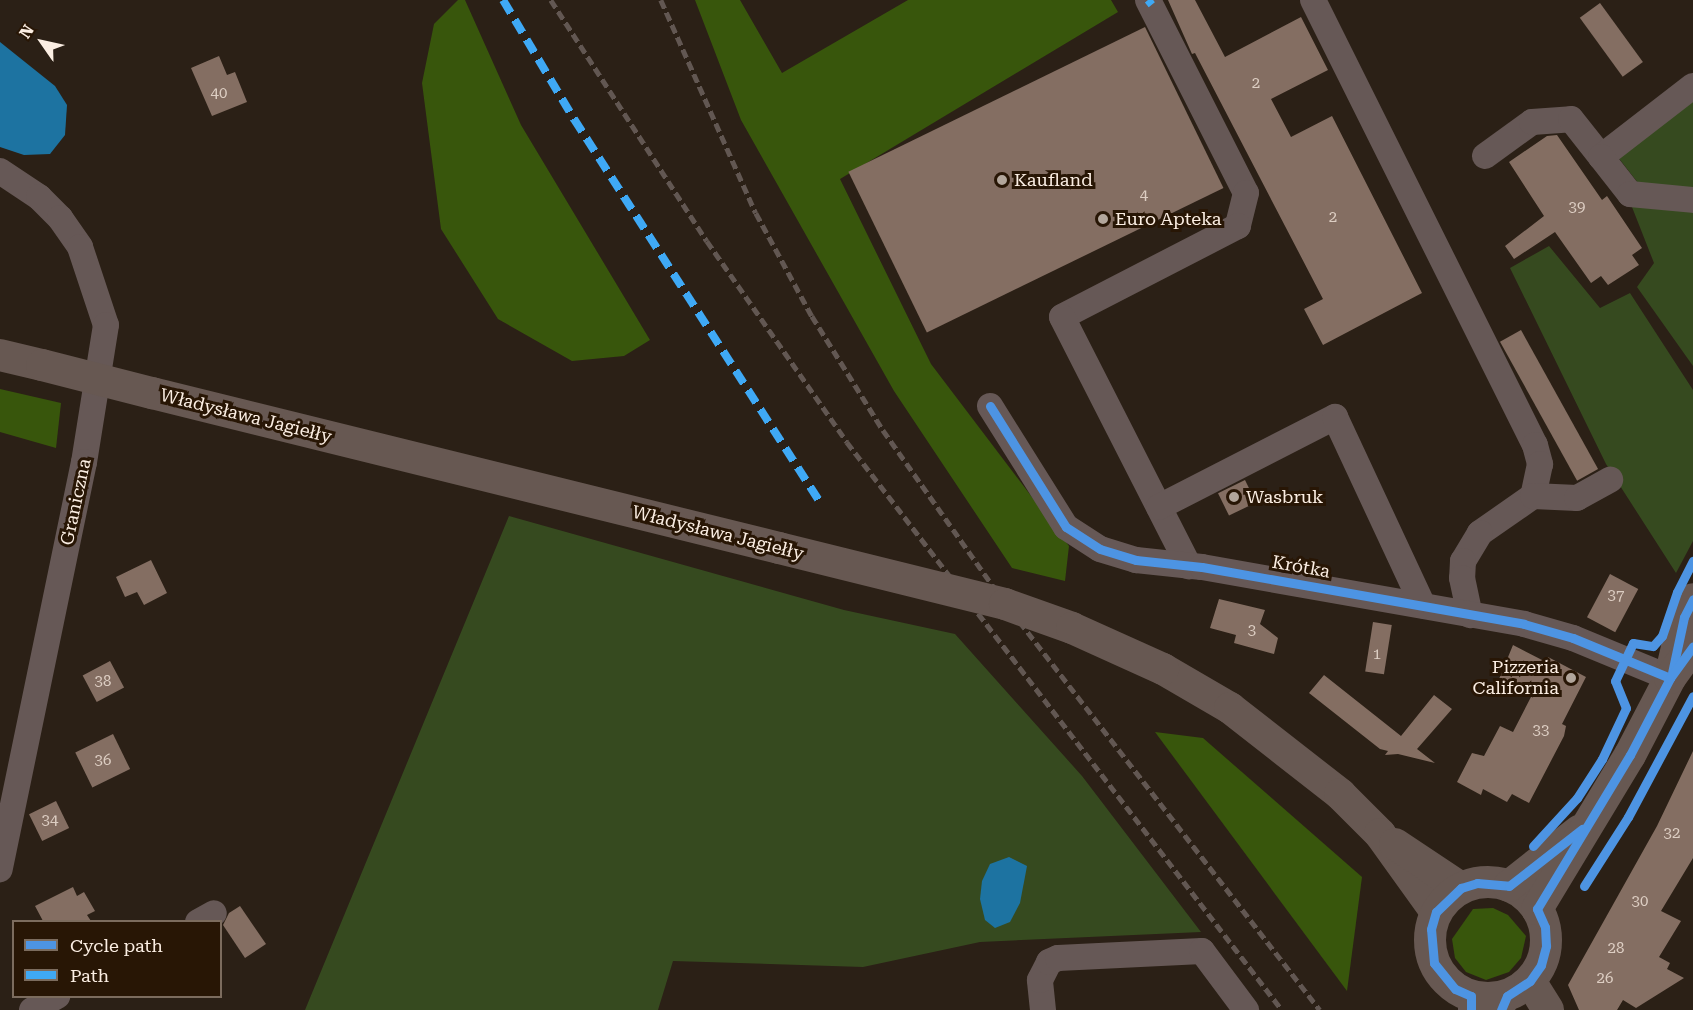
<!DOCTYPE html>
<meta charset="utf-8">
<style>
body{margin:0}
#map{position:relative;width:1693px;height:1010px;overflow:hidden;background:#2b2016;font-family:"Roboto Serif",serif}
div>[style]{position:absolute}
.green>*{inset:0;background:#364a1f}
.forest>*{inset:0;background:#38560c}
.water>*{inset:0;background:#1d73a1}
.building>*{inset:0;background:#846e62;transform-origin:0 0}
.minor>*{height:26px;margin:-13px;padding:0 13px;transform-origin:13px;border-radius:13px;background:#665856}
.major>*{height:32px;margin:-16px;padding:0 16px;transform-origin:16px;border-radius:16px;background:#675852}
.major>.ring{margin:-16px;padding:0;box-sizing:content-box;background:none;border:32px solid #675852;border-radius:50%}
.rail>*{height:4.5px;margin-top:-2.25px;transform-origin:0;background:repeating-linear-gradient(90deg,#625752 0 9px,transparent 0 13.5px)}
.major-bridge>*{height:32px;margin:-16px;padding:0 16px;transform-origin:16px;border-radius:16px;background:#675852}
.quiet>*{height:8px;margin-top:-4px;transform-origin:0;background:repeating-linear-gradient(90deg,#3fa9f5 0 15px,transparent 0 23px)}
.cycleway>*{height:9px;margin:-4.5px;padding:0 4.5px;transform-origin:4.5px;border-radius:4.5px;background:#4d94e3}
.dots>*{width:16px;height:16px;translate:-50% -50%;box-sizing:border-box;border:3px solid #281605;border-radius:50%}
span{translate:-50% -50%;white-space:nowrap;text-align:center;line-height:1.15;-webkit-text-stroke:6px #281605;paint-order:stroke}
.number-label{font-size:15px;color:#ddcec3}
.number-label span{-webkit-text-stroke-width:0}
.poi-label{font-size:18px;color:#fbeee3}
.left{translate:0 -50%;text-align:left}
.right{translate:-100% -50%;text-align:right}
.street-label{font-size:18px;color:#fbeee3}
.legend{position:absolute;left:12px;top:920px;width:210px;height:78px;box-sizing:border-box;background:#281605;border:2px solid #7c6c5e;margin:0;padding:8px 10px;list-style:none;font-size:18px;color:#fbeee3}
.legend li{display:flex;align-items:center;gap:12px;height:30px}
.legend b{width:30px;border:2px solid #7c6c5e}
.north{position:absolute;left:12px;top:12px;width:60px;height:60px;-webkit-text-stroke:4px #281605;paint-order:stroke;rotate:304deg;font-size:16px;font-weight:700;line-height:24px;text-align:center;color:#fbeee3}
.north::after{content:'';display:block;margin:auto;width:21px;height:27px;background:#fbeee3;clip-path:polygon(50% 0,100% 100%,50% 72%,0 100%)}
</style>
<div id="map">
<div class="green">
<i style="clip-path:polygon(1693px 94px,1693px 366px,1637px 287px,1654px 263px,1630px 202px,1642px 188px,1614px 152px)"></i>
<i style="clip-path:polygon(1549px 246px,1600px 308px,1630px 293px,1693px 390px,1693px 541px,1676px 573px,1606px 464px,1510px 268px)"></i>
<i style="clip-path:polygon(509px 516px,844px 610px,955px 634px,1082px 776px,1201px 932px,980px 942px,863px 967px,673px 961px,658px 1010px,305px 1010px)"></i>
</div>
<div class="forest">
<i style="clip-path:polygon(458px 0,465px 0,521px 125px,650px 340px,624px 356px,572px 361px,498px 319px,441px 229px,422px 83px,434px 24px)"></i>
<i style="clip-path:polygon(695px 0,740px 0,782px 73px,908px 0,1111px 0,1118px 12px,840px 179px,931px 364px,1069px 546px,1065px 581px,1012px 568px,894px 391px,741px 120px)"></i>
<i style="clip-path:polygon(0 389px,61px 403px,56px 448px,0 432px)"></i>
<i style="clip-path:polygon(1155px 732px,1203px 738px,1362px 877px,1347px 991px)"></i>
<i style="clip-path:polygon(1493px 908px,1508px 915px,1526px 936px,1521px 958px,1509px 972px,1486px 980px,1466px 972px,1455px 958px,1452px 939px,1473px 909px)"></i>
</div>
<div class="water">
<i style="clip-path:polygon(0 42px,55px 86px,67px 105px,65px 135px,50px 154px,24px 155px,0 147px)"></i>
<i style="clip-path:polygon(1009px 857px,1027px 866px,1020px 903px,1010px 922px,995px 928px,985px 920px,980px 899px,982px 881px,990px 864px)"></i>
</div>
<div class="building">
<i style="clip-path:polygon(1168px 0,1195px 0,1225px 57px,1301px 17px,1328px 70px,1271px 99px,1291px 137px,1332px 116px,1422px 293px,1323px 345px,1304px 309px,1323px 299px,1195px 53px,1192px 54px)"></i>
<i style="left:1600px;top:3px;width:73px;height:25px;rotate:54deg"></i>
<i style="left:1145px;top:27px;width:179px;height:330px;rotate:64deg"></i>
<i style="clip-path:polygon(219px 56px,227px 75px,235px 72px,247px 102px,212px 116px,191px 68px)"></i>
<i style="clip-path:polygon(1557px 135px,1602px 200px,1607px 196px,1642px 248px,1632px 255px,1639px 265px,1608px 285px,1601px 276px,1591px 283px,1555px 232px,1514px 259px,1505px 246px,1544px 216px,1509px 162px,1547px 136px)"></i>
<i style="left:1521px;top:330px;width:159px;height:24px;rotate:61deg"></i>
<i style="left:1245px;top:480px;width:25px;height:30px;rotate:64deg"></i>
<i style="clip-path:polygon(151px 560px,167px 593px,144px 605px,137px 592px,125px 597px,116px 577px)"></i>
<i style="left:1610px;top:574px;width:32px;height:49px;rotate:28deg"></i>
<i style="clip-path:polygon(1219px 599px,1265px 610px,1260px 624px,1278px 638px,1274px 654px,1234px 643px,1236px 635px,1210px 628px)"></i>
<i style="left:1373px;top:622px;width:19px;height:50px;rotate:9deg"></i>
<i style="clip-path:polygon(1513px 645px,1546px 662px,1548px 657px,1586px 677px,1562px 724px,1566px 726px,1564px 736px,1529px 803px,1512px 794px,1507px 802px,1483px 789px,1481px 795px,1457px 782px,1472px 753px,1484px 756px,1500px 726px,1513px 732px,1532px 695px,1499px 679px)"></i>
<i style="left:110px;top:661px;width:30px;height:31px;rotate:62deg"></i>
<i style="clip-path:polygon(1324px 675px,1401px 736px,1434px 695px,1452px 709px,1417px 749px,1435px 763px,1398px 754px,1385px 755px,1388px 751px,1380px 749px,1309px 693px)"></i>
<i style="left:113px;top:734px;width:39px;height:42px;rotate:64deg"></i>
<i style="clip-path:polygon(1693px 751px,1693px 858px,1661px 911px,1681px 921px,1659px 957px,1670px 963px,1667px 969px,1684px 978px,1636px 1008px,1623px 1000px,1617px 1010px,1579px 1010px,1568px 985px,1657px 826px)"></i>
<i style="left:56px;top:801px;width:30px;height:30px;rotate:64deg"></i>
<i style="clip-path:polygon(73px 887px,77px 896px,84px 892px,95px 911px,87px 915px,91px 921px,43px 921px,35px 906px)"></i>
<i style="clip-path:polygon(240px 906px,266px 944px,245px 958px,223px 925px,229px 913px)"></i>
</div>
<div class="minor">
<i style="left:1148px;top:0;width:216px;rotate:63.1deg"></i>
<i style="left:1246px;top:193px;width:34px;rotate:104deg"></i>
<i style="left:1238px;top:226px;width:198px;rotate:152.7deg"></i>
<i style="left:1062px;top:317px;width:280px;rotate:63deg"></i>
<i style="left:1313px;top:0;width:497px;rotate:63.5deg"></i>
<i style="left:1535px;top:445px;width:20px;rotate:75deg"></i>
<i style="left:1540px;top:464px;width:33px;rotate:102deg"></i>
<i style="left:1533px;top:496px;width:65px;rotate:145.1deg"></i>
<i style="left:1480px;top:533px;width:33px;rotate:121deg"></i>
<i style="left:1463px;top:561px;width:17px;rotate:93deg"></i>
<i style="left:1462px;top:578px;width:38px;rotate:78deg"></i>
<i style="left:1485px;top:156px;width:58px;rotate:-35.9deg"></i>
<i style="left:1532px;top:122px;width:39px;rotate:-4deg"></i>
<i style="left:1571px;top:119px;width:48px;rotate:51.7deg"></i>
<i style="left:1601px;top:157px;width:116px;rotate:-37.7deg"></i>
<i style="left:1601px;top:157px;width:47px;rotate:51.9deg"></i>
<i style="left:1630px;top:194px;width:63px;rotate:5.4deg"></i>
<i style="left:0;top:171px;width:47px;rotate:33.7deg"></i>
<i style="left:39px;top:197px;width:30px;rotate:45deg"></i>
<i style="left:60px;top:218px;width:35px;rotate:55deg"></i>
<i style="left:80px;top:247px;width:82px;rotate:71.6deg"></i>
<i style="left:106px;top:325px;width:139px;rotate:99.1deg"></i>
<i style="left:84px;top:462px;width:416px;rotate:101.7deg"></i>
<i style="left:990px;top:406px;width:143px;rotate:57.9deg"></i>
<i style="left:1066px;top:527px;width:40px;rotate:32.9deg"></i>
<i style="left:1100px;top:549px;width:38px;rotate:17deg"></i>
<i style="left:1136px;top:560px;width:66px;rotate:6.1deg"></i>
<i style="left:1202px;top:567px;width:327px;rotate:10deg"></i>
<i style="left:1524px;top:624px;width:51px;rotate:15.9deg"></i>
<i style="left:1573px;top:638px;width:105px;rotate:22.4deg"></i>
<i style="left:1533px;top:496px;width:44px;rotate:2.6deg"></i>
<i style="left:1577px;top:498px;width:38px;rotate:-29deg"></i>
<i style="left:1159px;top:507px;width:198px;rotate:-27.1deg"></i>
<i style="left:1335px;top:417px;width:208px;rotate:65deg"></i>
<i style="left:198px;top:922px;width:18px;rotate:-29deg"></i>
<i style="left:32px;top:1010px;width:29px;rotate:-29deg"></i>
<i style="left:1043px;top:1010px;width:30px;rotate:-96deg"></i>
<i style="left:1040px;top:980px;width:20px;rotate:-63deg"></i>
<i style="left:1049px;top:962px;width:10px;rotate:-24deg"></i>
<i style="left:1058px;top:958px;width:144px;rotate:-2.8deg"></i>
<i style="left:1202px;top:951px;width:74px;rotate:53.3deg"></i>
<i style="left:1471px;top:1010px;width:14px;rotate:-90deg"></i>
<i style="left:1501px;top:1010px;width:15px;rotate:-67deg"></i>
</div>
<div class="major">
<i style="left:0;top:355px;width:43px;rotate:13.4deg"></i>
<i style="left:152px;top:393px;width:646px;rotate:13.89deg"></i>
<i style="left:1163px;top:669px;width:78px;rotate:30.2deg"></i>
<i style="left:1230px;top:708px;width:140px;rotate:38deg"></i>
<i style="left:1340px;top:794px;width:57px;rotate:45deg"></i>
<i style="left:1380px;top:834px;width:96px;rotate:54.3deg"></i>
<i style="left:1672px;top:669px;width:53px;rotate:-77deg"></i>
<i style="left:1684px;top:617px;width:20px;rotate:-63deg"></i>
<i style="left:1395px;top:844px;width:79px;rotate:33.7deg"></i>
<i class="ring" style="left:1430px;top:882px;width:84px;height:84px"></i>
<i style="left:1509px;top:886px;width:89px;rotate:-38.2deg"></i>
<i style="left:1537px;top:909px;width:180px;rotate:-58.9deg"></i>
<i style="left:1630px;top:755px;width:87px;rotate:-62.5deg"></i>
<i style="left:1670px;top:678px;width:39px;rotate:-54deg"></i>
<i style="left:1530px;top:981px;width:34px;rotate:58deg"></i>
</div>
<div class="rail">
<i style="left:551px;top:0;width:287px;rotate:57.1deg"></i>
<i style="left:707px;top:241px;width:245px;rotate:55.1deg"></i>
<i style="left:847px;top:442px;width:715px;rotate:52.55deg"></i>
<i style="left:661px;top:0;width:233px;rotate:66deg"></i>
<i style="left:756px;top:213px;width:117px;rotate:61.5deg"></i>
<i style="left:812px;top:316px;width:134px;rotate:58.1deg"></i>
<i style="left:883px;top:430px;width:208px;rotate:54.8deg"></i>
<i style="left:1003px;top:600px;width:518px;rotate:52.29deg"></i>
</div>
<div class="major-bridge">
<i style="left:42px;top:365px;width:114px;rotate:14.3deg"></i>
<i style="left:779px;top:548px;width:233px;rotate:13.9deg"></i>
<i style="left:1005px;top:604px;width:71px;rotate:19.7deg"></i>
<i style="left:1072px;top:628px;width:100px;rotate:24.3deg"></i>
</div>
<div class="quiet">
<i style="left:503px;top:0;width:139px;rotate:59.2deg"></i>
<i style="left:574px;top:119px;width:459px;rotate:57.3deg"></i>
<i style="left:1148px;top:0;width:6px;rotate:51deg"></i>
</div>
<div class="cycleway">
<i style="left:990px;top:406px;width:143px;rotate:57.9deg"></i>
<i style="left:1066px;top:527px;width:40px;rotate:32.9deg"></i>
<i style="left:1100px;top:549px;width:38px;rotate:17deg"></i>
<i style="left:1136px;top:560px;width:66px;rotate:6.1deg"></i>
<i style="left:1202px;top:567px;width:327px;rotate:10deg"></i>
<i style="left:1524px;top:624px;width:51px;rotate:15.9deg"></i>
<i style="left:1573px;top:638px;width:105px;rotate:22.4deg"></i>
<i style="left:1672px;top:673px;width:57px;rotate:-77.9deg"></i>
<i style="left:1684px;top:617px;width:20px;rotate:-63deg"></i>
<i style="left:1533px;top:846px;width:65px;rotate:-47.5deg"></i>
<i style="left:1577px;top:798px;width:46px;rotate:-57.3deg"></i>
<i style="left:1602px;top:759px;width:56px;rotate:-64.8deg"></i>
<i style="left:1626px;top:708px;width:29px;rotate:-112deg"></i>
<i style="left:1615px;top:681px;width:42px;rotate:-64.7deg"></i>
<i style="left:1633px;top:643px;width:20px;rotate:9deg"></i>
<i style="left:1653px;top:646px;width:13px;rotate:-48deg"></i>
<i style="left:1662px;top:636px;width:46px;rotate:-71.2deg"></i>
<i style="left:1677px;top:592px;width:35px;rotate:-63deg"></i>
<i style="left:1584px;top:886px;width:82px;rotate:-57.5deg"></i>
<i style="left:1628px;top:817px;width:137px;rotate:-61.8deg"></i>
<i style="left:1471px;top:1010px;width:14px;rotate:-90deg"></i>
<i style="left:1471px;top:996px;width:17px;rotate:-156deg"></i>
<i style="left:1455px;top:989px;width:33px;rotate:-129deg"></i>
<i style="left:1434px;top:963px;width:34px;rotate:-95deg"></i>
<i style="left:1431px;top:929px;width:18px;rotate:-74deg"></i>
<i style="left:1436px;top:912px;width:35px;rotate:-44deg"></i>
<i style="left:1461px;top:888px;width:17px;rotate:-17deg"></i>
<i style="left:1477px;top:883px;width:32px;rotate:5deg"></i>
<i style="left:1509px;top:886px;width:93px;rotate:-38deg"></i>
<i style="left:1501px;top:1010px;width:15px;rotate:-67deg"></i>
<i style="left:1507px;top:996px;width:27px;rotate:-33deg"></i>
<i style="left:1530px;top:981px;width:19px;rotate:-55deg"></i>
<i style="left:1541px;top:965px;width:20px;rotate:-75deg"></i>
<i style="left:1546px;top:946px;width:19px;rotate:-93deg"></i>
<i style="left:1545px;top:927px;width:20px;rotate:-114deg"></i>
<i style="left:1537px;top:909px;width:180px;rotate:-58.9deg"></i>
<i style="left:1630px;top:755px;width:87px;rotate:-62.5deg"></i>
<i style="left:1670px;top:678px;width:39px;rotate:-54deg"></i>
</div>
<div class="dots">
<i style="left:1002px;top:180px;background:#b2a69b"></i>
<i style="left:1103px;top:219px;background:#b2a69b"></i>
<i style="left:1234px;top:497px;background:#b2a69b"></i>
<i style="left:1571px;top:678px;background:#b2a69b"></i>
</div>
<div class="number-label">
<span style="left:1256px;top:84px">2</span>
<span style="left:219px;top:94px">40</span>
<span style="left:1144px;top:196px">4</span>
<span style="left:1577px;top:208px">39</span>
<span style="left:1333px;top:218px">2</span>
<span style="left:1616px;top:596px">37</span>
<span style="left:1252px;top:631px">3</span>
<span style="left:1377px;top:655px">1</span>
<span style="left:103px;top:682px">38</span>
<span style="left:1541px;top:731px">33</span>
<span style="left:103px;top:761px">36</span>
<span style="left:50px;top:821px">34</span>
<span style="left:1672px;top:834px">32</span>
<span style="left:1640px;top:902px">30</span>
<span style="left:1616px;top:949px">28</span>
<span style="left:1605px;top:979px">26</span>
</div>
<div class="poi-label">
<span class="left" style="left:1014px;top:180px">Kaufland</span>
<span class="left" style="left:1115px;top:219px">Euro Apteka</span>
<span class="left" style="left:1246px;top:497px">Wasbruk</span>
<span class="right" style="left:1559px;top:678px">Pizzeria<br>California</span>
</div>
<div class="street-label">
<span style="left:246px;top:416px;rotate:14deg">Władysława Jagiełły</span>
<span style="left:76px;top:502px;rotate:-78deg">Graniczna</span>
<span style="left:718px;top:533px;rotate:14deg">Władysława Jagiełły</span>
<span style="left:1301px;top:567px;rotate:10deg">Krótka</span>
</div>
<ul class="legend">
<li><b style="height:8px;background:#4d94e3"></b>Cycle path</li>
<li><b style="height:8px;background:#3fa9f5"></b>Path</li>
</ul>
<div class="north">N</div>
</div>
